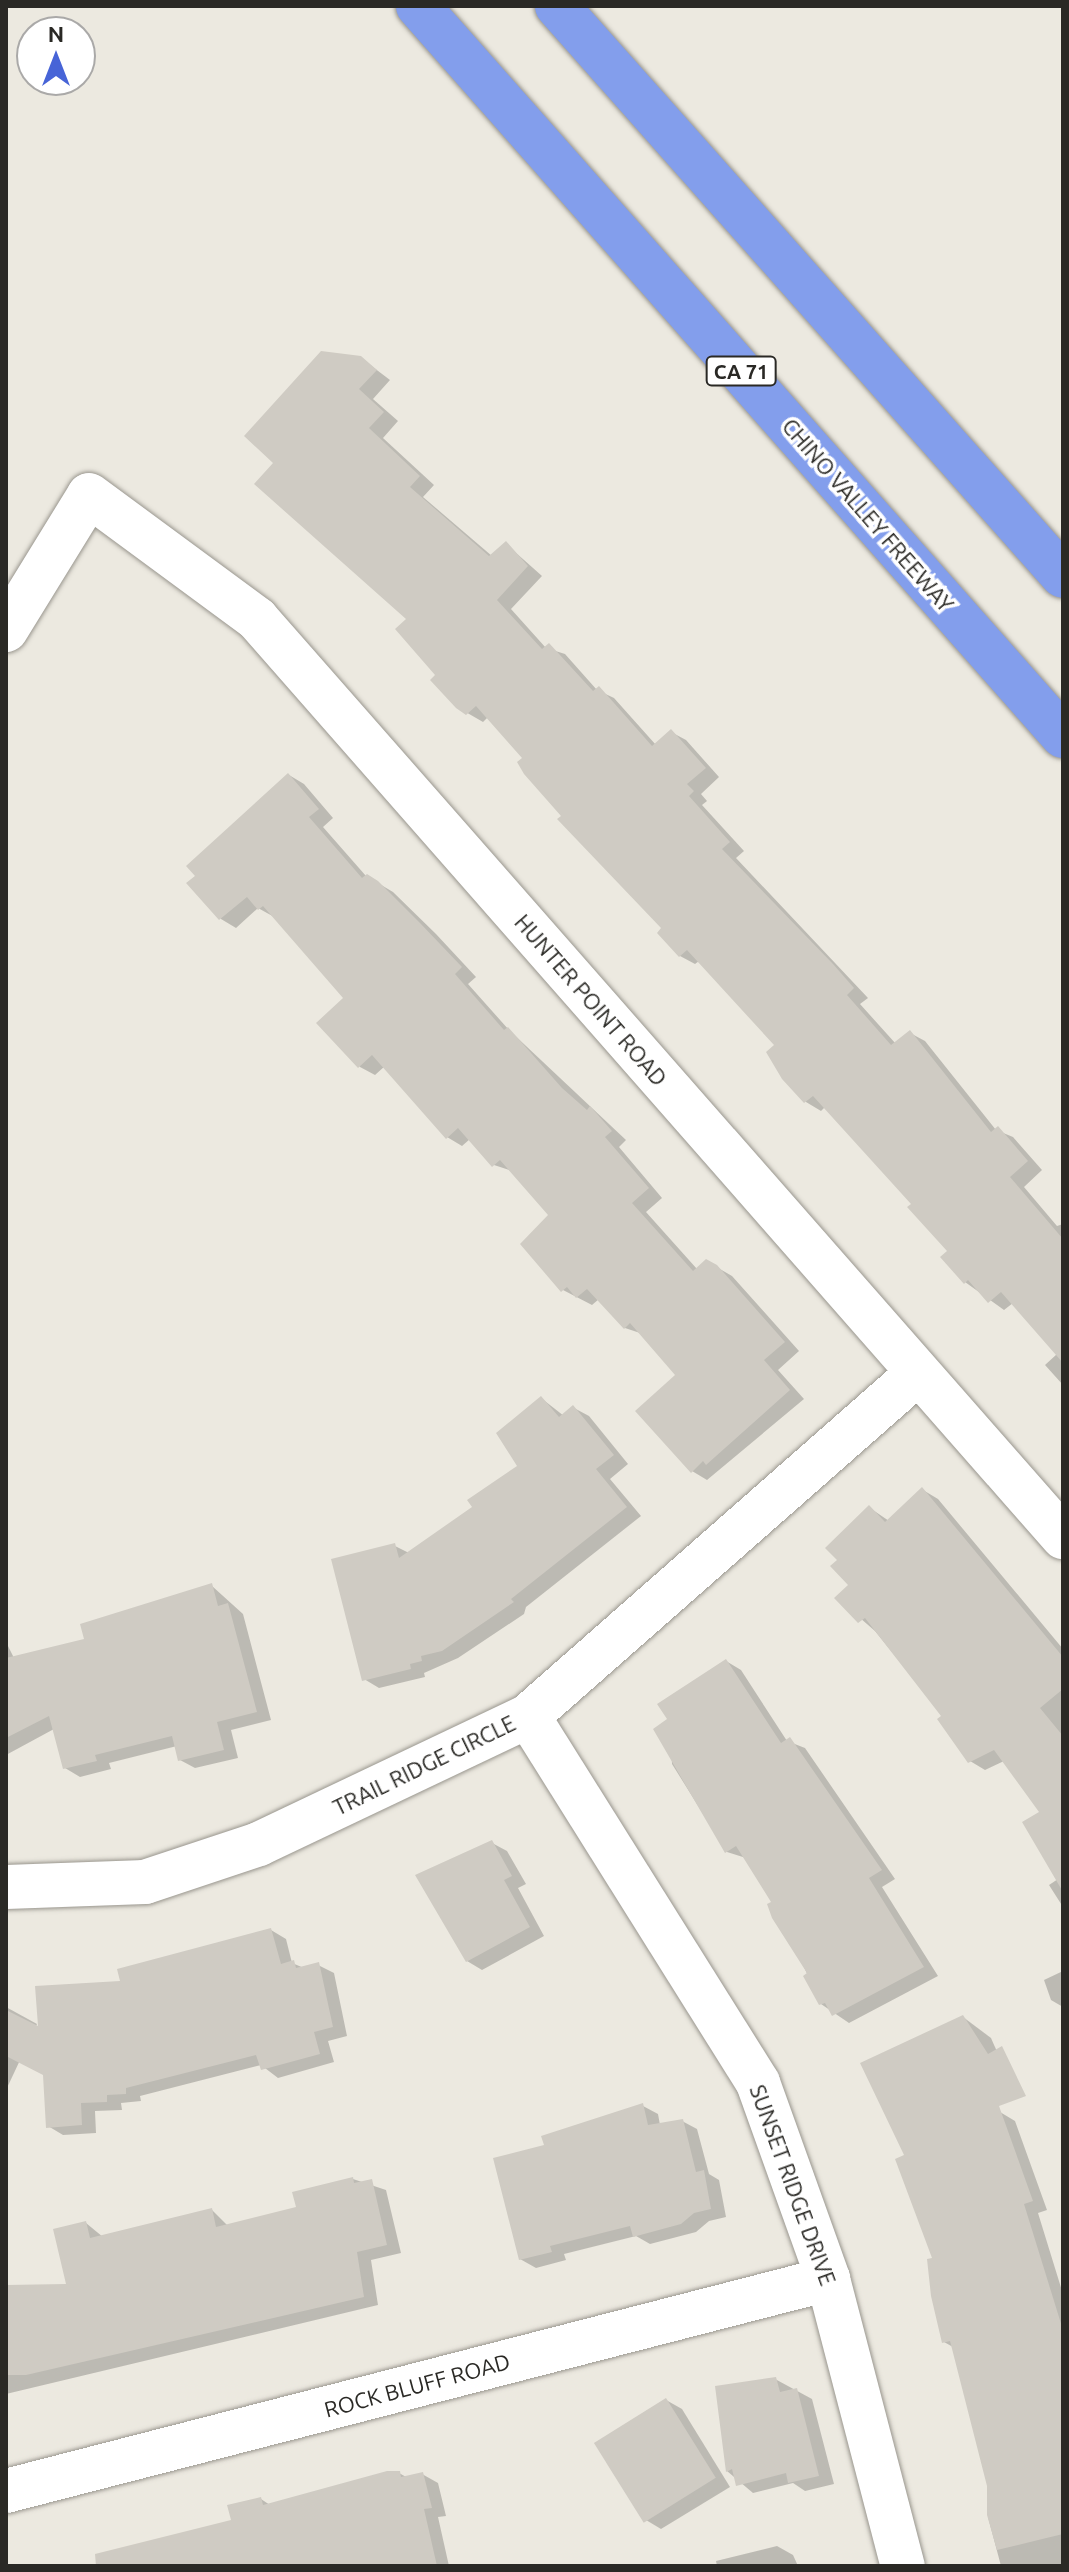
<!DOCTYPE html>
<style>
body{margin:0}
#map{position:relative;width:1069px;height:2572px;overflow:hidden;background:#ece9e0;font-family:Ubuntu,sans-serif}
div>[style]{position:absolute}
.shadow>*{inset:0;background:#0003}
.building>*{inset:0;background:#cfcbc3;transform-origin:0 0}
.roads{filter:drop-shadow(0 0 2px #99968e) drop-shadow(0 0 2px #99968e)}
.minor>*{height:44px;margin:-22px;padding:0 22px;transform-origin:22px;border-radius:22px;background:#fff}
.motorway>*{height:44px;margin:-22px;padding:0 22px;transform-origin:22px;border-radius:22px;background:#839eec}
span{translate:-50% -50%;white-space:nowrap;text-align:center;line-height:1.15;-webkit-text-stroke:7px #fff;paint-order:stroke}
.shield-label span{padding:2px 6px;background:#fff;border:2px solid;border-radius:6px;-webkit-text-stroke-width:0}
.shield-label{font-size:20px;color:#2a2925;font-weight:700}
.street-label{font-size:22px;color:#2a2925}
.frame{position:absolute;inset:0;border:8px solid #2a2925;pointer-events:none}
.north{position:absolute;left:16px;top:16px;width:80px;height:80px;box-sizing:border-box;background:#fff;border:2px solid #aaa9a8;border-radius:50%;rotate:0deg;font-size:22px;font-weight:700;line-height:32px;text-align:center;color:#2a2925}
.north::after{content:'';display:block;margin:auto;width:28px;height:36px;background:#4764d7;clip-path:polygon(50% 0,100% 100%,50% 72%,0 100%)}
</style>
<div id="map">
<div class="shadow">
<i style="clip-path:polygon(361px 358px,390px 380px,373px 399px,398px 421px,383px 438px,434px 485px,423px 497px,492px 556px,506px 544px,542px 576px,511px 609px,546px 648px,565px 654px,597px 690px,614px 698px,656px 745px,671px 732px,686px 740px,719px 777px,701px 794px,707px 801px,702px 805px,744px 851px,736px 858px,868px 998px,860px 1004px,896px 1044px,910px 1033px,925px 1041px,996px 1130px,1013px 1137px,1042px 1170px,1024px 1187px,1057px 1226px,1063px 1224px,1063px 1385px,1045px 1365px,1057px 1354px,1013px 1303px,1004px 1310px,965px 1282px,950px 1251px,914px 1204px,825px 1107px,821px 1111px,806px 1102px,784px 1077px,776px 1045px,699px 961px,695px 964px,680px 956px,664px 928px,564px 816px,524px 758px,488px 717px,483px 722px,457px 707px,409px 619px,257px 484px)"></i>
<i style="clip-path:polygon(289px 775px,304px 784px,333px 818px,323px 827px,366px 876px,393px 892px,436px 934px,476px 977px,468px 984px,509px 1030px,626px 1140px,619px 1147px,662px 1198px,646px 1212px,697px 1269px,706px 1261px,732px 1276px,799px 1351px,778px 1370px,804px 1399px,707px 1480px,692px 1471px,678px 1375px,643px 1334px,625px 1328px,599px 1299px,592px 1305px,563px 1290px,551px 1215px,512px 1171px,494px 1165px,470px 1139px,462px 1146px,447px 1137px,385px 1066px,375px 1075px,360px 1067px,319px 1023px,346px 998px,276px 918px,258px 908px,236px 928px,221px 919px,189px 883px)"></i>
<i style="clip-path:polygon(541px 1398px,564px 1416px,574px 1408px,589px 1416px,628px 1464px,610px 1479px,641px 1516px,526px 1607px,524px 1614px,458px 1658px,424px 1673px,425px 1677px,379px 1688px,364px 1679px,395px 1546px,409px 1553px,474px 1508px,519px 1467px)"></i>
<i style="clip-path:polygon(923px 1490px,938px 1499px,1063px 1649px,1063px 1907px,1049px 1885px,1058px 1879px,1041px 1812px,1004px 1761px,985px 1770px,970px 1761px,944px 1716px,875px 1631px,837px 1598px,851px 1585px,870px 1508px,889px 1521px)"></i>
<i style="clip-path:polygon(212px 1586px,243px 1614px,271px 1720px,231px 1730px,238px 1758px,195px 1768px,180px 1760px,177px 1746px,109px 1763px,111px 1769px,80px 1777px,65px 1768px,54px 1729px,6px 1755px,6px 1642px,14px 1658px,86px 1641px)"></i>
<i style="clip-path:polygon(726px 1661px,741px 1670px,787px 1741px,805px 1748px,895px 1879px,882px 1887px,938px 1976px,849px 2023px,821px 2004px,774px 1902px,746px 1858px,727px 1852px,672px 1764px,670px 1720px)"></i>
<i style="clip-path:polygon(492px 1843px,507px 1851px,526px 1884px,518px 1888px,544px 1936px,482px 1970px,467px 1961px,418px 1876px)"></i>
<i style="clip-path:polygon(271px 1930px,286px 1939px,292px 1963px,304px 1968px,318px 1965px,334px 1973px,347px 2036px,328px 2041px,334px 2062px,278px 2078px,261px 2065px,140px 2096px,141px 2101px,121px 2103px,122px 2110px,95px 2111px,96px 2133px,63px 2135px,48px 2126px,123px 1983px)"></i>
<i style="clip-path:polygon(1063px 1971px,1063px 2007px,1051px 2000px,1044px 1980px)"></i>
<i style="clip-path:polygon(6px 2007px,37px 2024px,6px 2090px)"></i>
<i style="clip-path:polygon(963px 2017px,991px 2038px,1006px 2072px,901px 2121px)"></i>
<i style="clip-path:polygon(643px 2106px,658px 2114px,660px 2125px,682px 2121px,697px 2129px,709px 2174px,719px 2180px,726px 2217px,709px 2221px,696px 2232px,650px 2244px,636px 2236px,564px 2254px,566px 2260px,536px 2268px,520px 2259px,546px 2147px)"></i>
<i style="clip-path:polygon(1000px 2112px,1015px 2121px,1047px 2210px,1038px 2213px,1063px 2294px,1063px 2566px,1001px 2566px,988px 2517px,989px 2486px,953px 2347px,944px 2342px,934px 2259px)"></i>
<i style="clip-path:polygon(353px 2179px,386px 2190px,401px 2253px,371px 2260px,378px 2305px,6px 2394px,6px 2287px,69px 2286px,86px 2223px,103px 2237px,212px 2210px,228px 2226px,298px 2209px)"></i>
<i style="clip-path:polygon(775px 2379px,812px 2399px,834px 2484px,805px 2491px,793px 2483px,753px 2493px,727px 2471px)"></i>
<i style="clip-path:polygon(666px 2400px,682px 2409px,730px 2487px,661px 2529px,646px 2520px)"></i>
<i style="clip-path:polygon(399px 2473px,408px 2478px,422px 2474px,438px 2483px,446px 2516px,438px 2517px,449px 2566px,122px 2566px,234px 2521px,261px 2499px,270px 2505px)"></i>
<i style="clip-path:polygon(777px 2546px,793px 2555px,798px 2566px,717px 2566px,716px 2561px)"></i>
</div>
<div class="building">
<i style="clip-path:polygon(321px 351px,361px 356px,377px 370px,359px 389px,384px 412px,369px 428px,420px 476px,410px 487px,489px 556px,506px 541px,528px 566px,497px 600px,542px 649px,549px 643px,593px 691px,599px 686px,652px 746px,671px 729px,706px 768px,687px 784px,694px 791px,689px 796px,730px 842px,722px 849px,833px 964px,854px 988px,847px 995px,891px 1045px,910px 1030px,991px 1132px,998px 1126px,1028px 1161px,1010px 1177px,1063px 1239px,1063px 1363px,1001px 1292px,988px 1303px,968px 1280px,964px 1284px,940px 1257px,947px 1251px,907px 1207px,911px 1204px,813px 1096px,804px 1103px,782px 1079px,766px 1052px,774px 1045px,687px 950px,679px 957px,657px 933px,661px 928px,557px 819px,561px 816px,524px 774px,517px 762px,522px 758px,476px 706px,466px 715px,456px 708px,430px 680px,435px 675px,395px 629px,406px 619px,254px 484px,273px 463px,244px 436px)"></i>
<i style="clip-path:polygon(288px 773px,319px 809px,309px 817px,362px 878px,367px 874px,378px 881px,420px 923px,462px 967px,455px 974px,504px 1030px,508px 1027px,562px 1088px,587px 1110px,590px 1106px,612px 1131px,605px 1137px,649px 1188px,632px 1203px,693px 1271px,706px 1259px,717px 1265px,785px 1342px,764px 1360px,790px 1390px,706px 1465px,703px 1461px,691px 1473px,635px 1411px,675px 1375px,630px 1323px,624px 1329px,587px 1289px,576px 1298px,567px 1287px,561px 1292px,520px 1244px,548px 1215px,500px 1160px,492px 1167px,458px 1128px,446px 1139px,372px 1055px,358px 1068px,316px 1023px,343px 998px,263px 906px,258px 910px,247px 897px,219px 920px,186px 883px,195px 876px,186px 866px)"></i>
<i style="clip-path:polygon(541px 1396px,559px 1417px,573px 1405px,614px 1455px,596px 1469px,627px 1507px,511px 1599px,514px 1602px,442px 1651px,421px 1656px,422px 1661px,410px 1664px,411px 1669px,362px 1681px,331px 1559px,395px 1543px,399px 1558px,472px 1507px,467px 1500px,517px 1466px,496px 1433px)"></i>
<i style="clip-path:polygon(922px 1487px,1063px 1657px,1063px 1689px,1040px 1708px,1063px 1736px,1063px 1892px,1022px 1822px,1039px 1812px,994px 1750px,968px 1763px,937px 1719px,941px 1716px,865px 1618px,858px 1623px,834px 1598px,848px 1585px,830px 1566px,837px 1560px,825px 1548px,869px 1505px,885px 1522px)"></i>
<i style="clip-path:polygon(212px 1583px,218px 1606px,228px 1603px,257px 1712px,217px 1722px,224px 1750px,178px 1761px,172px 1736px,95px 1755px,97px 1761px,63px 1769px,49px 1716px,6px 1738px,6px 1658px,84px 1639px,80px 1624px)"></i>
<i style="clip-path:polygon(726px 1659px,781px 1743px,790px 1737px,882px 1870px,869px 1878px,924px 1967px,832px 2016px,825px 2003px,819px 2005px,803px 1976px,807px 1973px,772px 1918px,767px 1904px,771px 1902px,736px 1846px,725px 1853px,653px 1729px,667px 1719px,657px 1704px)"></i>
<i style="clip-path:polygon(492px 1840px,512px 1876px,504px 1880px,530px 1927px,466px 1962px,415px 1875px)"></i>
<i style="clip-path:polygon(271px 1928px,281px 1964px,294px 1960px,296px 1968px,319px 1962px,333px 2027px,314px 2032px,320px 2054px,261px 2070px,256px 2055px,126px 2088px,126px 2094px,107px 2095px,107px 2102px,81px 2103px,82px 2125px,46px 2128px,43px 2075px,6px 2056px,6px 2010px,38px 2026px,35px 1986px,120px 1981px,117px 1969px)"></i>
<i style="clip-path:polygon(963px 2015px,988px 2054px,1002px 2046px,1026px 2096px,999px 2106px,1033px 2201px,1024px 2204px,1063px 2330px,1063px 2534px,997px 2550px,987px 2515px,987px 2486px,950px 2341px,942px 2343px,931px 2296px,927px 2259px,932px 2258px,895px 2159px,904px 2155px,860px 2063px)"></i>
<i style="clip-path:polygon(643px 2103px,648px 2125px,683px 2119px,696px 2172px,704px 2170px,711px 2209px,694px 2213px,681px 2224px,633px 2237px,630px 2226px,550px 2246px,552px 2252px,519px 2260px,493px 2158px,544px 2145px,541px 2136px)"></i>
<i style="clip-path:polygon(353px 2177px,354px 2183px,372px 2179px,387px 2245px,357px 2252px,364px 2297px,26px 2375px,6px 2375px,6px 2285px,66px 2284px,53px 2229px,86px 2221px,90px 2238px,212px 2208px,216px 2227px,296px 2207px,292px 2192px)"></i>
<i style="clip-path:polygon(776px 2377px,780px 2392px,797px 2388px,819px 2476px,788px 2483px,786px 2473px,736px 2486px,732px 2469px,726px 2472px,715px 2386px)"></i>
<i style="left:666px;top:2398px;width:94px;height:85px;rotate:58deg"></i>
<i style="clip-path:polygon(387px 2471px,400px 2471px,401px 2477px,423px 2472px,432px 2508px,424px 2509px,437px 2566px,96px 2566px,95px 2554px,231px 2520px,227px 2505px,261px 2497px,263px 2505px)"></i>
</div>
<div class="roads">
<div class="minor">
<i style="left:6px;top:630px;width:158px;rotate:-58.4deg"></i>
<i style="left:89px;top:495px;width:209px;rotate:36.4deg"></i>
<i style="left:257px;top:619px;width:1222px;rotate:48.72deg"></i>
<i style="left:528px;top:1716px;width:433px;rotate:57.9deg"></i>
<i style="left:758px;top:2083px;width:208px;rotate:70.3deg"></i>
<i style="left:828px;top:2279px;width:297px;rotate:75.4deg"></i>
<i style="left:6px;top:1887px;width:139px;rotate:-2.1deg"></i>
<i style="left:145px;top:1882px;width:120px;rotate:-18.4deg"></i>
<i style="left:259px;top:1844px;width:298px;rotate:-25.4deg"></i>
<i style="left:528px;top:1716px;width:519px;rotate:-41.33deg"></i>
<i style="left:6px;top:2491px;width:849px;rotate:-14.46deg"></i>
</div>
<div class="motorway">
<i style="left:418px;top:6px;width:974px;rotate:48.54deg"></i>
<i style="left:557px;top:6px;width:762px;rotate:48.4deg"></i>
</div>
</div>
<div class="shield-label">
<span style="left:741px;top:371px">CA 71</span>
</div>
<div class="street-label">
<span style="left:868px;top:515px;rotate:49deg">CHINO VALLEY FREEWAY</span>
<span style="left:591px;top:1000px;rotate:49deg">HUNTER POINT ROAD</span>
<span style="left:424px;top:1765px;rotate:-26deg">TRAIL RIDGE CIRCLE</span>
<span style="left:793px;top:2185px;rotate:70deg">SUNSET RIDGE DRIVE</span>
<span style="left:417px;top:2385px;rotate:-15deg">ROCK BLUFF ROAD</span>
</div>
<div class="frame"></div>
<div class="north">N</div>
</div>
